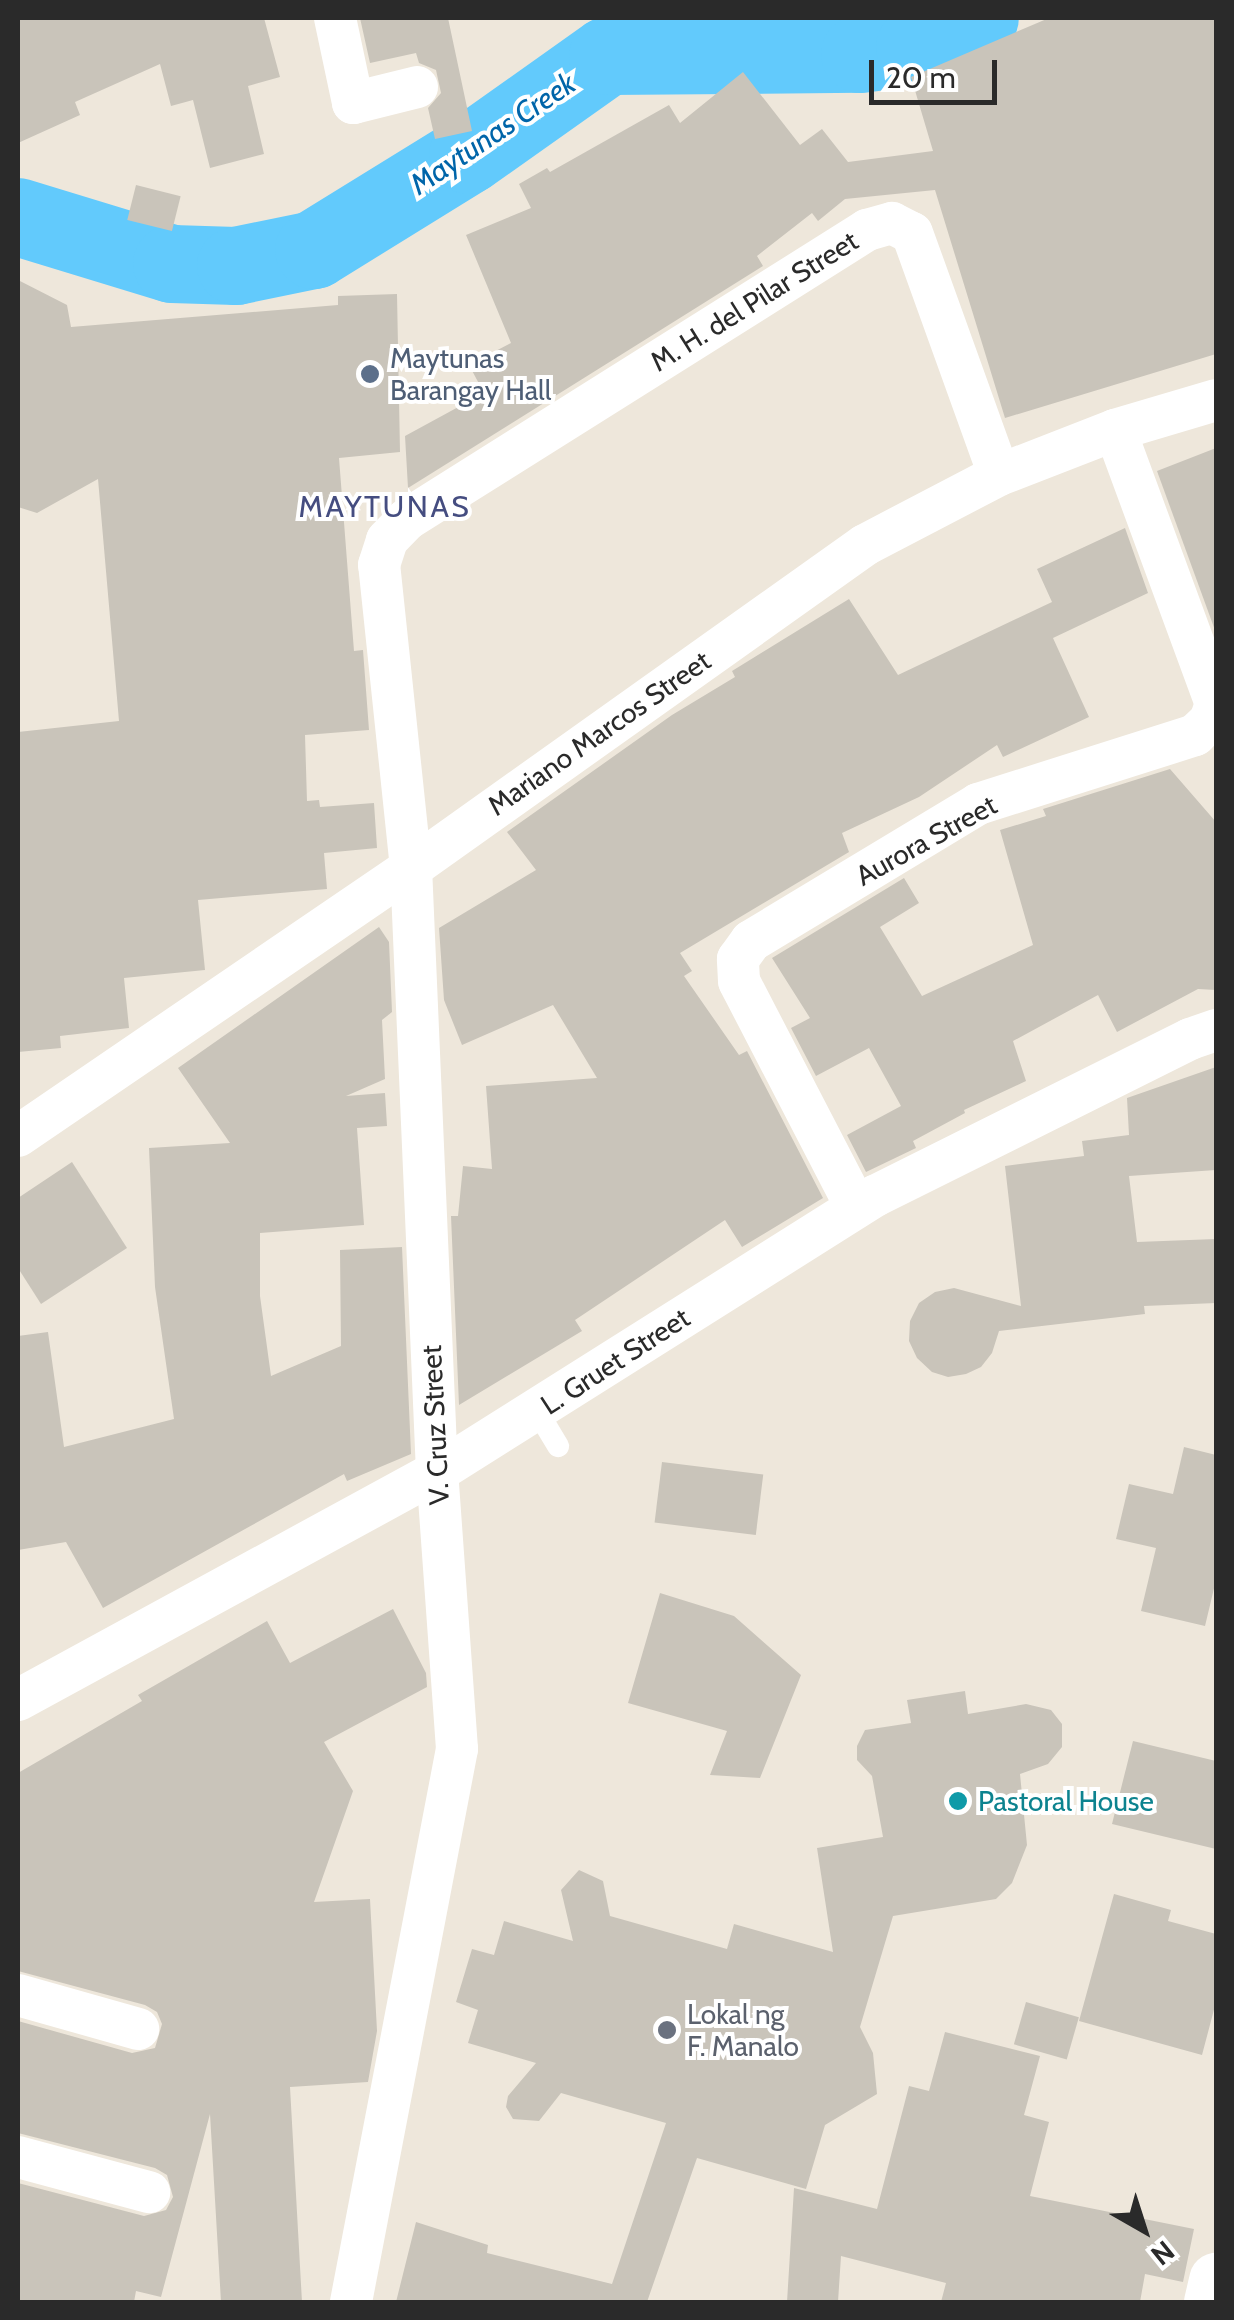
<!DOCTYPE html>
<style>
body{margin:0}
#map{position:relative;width:1234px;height:2320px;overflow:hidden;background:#eee7db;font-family:Cabin,sans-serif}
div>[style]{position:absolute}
.river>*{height:78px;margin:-39px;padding:0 39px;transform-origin:39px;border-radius:39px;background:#62cafc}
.building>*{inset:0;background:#c9c4ba;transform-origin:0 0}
.lane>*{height:22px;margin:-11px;padding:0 11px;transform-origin:11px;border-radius:11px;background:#fff}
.street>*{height:42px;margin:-21px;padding:0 21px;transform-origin:21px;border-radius:21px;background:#fff}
.secondary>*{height:55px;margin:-27.5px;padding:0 27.5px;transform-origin:27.5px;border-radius:27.5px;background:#fff}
.dots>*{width:28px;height:28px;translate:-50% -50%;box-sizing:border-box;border:5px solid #fff;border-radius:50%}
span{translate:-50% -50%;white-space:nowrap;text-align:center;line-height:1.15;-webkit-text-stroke:8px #fff;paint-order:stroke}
.street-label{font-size:28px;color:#2a2a2a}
.service-label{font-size:28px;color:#4e5e75}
.left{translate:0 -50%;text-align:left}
.culture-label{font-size:28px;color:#0d838f}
.worship-label{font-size:28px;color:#5b616d}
.water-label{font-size:30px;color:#0065a9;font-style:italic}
.neighbourhood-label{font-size:30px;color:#454d80;letter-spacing:2.5px}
.frame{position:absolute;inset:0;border:20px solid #2a2a2a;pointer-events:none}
.north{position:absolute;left:1094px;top:2180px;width:100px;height:100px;-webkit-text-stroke:8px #fff;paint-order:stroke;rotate:141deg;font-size:28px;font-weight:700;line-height:40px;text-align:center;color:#2a2a2a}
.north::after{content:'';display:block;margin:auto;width:35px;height:45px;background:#2a2a2a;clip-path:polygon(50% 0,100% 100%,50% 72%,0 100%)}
.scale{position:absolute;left:869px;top:60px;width:128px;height:45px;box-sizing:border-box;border:5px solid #2a2a2a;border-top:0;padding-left:12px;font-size:30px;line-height:35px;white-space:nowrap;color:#2a2a2a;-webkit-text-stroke:8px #fff;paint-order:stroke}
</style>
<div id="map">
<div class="river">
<i style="left:18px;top:217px;width:161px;rotate:17deg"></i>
<i style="left:172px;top:264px;width:64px;rotate:1.8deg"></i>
<i style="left:236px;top:266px;width:80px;rotate:-11.6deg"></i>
<i style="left:314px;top:250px;width:181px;rotate:-31.7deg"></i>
<i style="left:468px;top:155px;width:171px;rotate:-35.3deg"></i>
<i style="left:608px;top:56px;width:252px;rotate:-0.5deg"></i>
<i style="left:860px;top:54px;width:55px;rotate:-7.3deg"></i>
<i style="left:915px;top:47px;width:71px;rotate:-24deg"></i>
</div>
<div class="building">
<i style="clip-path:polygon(18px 18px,264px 18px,280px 77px,248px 86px,264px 154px,210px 168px,193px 100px,171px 106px,160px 64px,75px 102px,80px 115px,18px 143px)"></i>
<i style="clip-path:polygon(360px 18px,448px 18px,472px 131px,435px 139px,428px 108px,441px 93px,436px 70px,419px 63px,416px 53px,370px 63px)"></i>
<i style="clip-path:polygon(1049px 18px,1216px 18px,1216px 354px,1005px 418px,935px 190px,845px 199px,818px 221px,812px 213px,757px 256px,763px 266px,408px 488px,405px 436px,484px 393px,469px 365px,511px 343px,466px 235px,531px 208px,519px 184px,547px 168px,550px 172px,669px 105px,680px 123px,743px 72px,800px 145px,822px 129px,848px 162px,933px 151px,911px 77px)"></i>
<i style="left:136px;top:185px;width:46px;height:36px;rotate:14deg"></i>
<i style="clip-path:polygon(18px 280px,67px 305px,71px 327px,338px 305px,338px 296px,397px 294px,400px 452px,339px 458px,354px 651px,363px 650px,369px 730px,305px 735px,307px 801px,319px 800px,320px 807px,374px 803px,377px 848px,324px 853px,327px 889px,198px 900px,205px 970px,124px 978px,129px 1028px,60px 1036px,61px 1048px,18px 1052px,18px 732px,119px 721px,98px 479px,37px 513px,18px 507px)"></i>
<i style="clip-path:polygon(1216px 448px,1216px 633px,1157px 471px)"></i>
<i style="clip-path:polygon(1125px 528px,1148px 593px,1053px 638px,1089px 717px,1003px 757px,997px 745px,919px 797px,842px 833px,849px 852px,680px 953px,692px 971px,684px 976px,739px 1055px,747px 1051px,823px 1198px,742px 1247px,725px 1220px,575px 1320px,582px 1331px,459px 1405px,451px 1216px,458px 1216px,463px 1166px,492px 1169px,486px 1086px,597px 1078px,553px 1005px,462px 1045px,444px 1000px,439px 928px,536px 870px,507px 832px,672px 715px,735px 677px,732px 671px,849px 599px,898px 675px,1052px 602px,1037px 569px)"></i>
<i style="clip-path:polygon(1170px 769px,1216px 822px,1216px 990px,1198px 989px,1117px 1032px,1098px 995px,1013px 1041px,1026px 1081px,964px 1110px,965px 1113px,913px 1141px,916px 1148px,866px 1172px,847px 1135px,901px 1106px,869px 1048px,816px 1076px,791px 1028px,810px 1018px,772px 958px,904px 878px,919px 903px,880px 927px,922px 996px,1033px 945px,1000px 830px,1046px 816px,1043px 809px)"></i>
<i style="clip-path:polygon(379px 927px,389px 942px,392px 1012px,382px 1020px,385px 1079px,346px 1096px,385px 1093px,387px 1126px,357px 1128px,364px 1225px,260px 1233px,260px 1296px,271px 1376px,341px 1346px,340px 1250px,402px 1247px,411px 1454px,347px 1481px,344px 1474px,103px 1608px,66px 1542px,18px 1550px,18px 1336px,48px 1332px,64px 1447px,174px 1419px,155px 1287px,149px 1148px,230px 1143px,178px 1068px)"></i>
<i style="clip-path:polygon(1216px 1067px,1216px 1170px,1129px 1176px,1137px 1242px,1216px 1239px,1216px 1303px,1144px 1306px,1145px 1314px,999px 1331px,992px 1353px,981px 1367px,966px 1374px,948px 1377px,932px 1372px,917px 1358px,909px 1341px,910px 1321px,919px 1303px,935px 1292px,954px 1288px,1021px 1306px,1005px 1166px,1084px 1156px,1082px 1141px,1129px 1135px,1127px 1098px)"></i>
<i style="clip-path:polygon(72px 1162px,127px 1248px,41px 1304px,18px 1268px,18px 1198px)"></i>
<i style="clip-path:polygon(1184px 1447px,1216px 1455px,1216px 1580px,1205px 1626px,1141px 1611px,1156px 1548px,1116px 1539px,1129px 1484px,1173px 1494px)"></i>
<i style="left:662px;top:1462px;width:102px;height:61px;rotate:7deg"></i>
<i style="clip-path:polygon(660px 1593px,734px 1616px,801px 1675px,760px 1778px,710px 1775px,727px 1731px,628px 1703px)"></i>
<i style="clip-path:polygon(393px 1609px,426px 1673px,427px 1687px,324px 1742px,353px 1791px,314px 1902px,370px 1899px,377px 2031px,368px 2082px,290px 2087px,302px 2302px,221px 2302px,210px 2114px,161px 2297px,136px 2291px,134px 2302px,18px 2302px,18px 2183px,144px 2216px,166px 2210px,173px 2197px,167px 2175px,155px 2168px,18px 2133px,18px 2021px,132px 2053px,155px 2048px,162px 2024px,157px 2012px,145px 2005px,18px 1971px,18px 1773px,142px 1701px,138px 1695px,267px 1621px,290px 1663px)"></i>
<i style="clip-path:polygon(965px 1691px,968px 1714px,1026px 1704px,1051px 1710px,1062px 1724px,1062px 1747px,1048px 1764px,1020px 1774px,1027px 1845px,1012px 1883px,996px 1899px,893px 1916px,860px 2027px,873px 2053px,877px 2094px,825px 2125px,806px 2189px,697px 2158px,647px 2302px,396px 2302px,416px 2222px,488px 2245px,487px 2253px,612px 2284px,666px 2123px,561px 2093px,539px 2121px,513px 2119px,506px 2107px,508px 2096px,536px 2063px,468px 2043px,478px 2010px,456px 2002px,472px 1949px,494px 1955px,504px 1921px,573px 1941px,561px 1890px,579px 1870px,603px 1881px,610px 1916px,727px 1949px,734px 1924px,833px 1952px,817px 1848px,883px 1837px,872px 1776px,857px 1760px,857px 1746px,865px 1730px,911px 1723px,907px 1700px)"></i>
<i style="clip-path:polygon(1133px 1741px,1216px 1761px,1216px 1849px,1112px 1824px)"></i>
<i style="clip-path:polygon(1114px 1894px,1171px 1910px,1168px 1921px,1216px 1934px,1216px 2002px,1202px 2055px,1079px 2021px)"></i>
<i style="left:1026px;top:2002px;width:55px;height:44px;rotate:16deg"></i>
<i style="clip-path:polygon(945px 2032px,1040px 2056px,1024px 2115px,1049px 2122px,1030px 2196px,1194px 2229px,1183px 2282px,1145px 2274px,1140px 2302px,941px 2302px,946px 2283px,841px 2256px,838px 2302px,787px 2302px,794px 2188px,877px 2209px,909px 2086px,929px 2091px)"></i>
</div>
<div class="lane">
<i style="left:537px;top:1411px;width:41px;rotate:59deg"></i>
</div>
<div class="street">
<i style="left:335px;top:18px;width:87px;rotate:78deg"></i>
<i style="left:353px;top:103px;width:66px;rotate:-14deg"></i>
<i style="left:18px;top:1136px;width:476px;rotate:-34.3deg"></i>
<i style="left:411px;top:868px;width:557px;rotate:-35.43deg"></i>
<i style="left:865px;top:545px;width:151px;rotate:-27.6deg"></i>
<i style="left:999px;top:475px;width:124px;rotate:-21.2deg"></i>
<i style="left:1115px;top:430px;width:105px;rotate:-16.5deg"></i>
<i style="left:856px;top:1207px;width:254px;rotate:-117.4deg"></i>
<i style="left:739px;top:981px;width:22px;rotate:-93deg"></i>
<i style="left:738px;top:959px;width:22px;rotate:-54deg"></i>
<i style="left:751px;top:941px;width:265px;rotate:-31.1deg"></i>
<i style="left:978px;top:804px;width:228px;rotate:-17.6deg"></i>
<i style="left:1195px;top:735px;width:21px;rotate:-43deg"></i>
<i style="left:1210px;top:721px;width:18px;rotate:-71deg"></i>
<i style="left:1216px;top:704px;width:292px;rotate:-110.2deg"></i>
<i style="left:18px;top:1700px;width:477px;rotate:-28.6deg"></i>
<i style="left:437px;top:1472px;width:518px;rotate:-32.22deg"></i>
<i style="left:875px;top:1196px;width:352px;rotate:-26.5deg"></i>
<i style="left:1190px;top:1039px;width:28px;rotate:-19deg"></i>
<i style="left:18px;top:1995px;width:125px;rotate:15.8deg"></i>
<i style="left:18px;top:2157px;width:136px;rotate:15deg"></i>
<i style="left:351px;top:2302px;width:563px;rotate:-79.15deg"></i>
<i style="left:457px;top:1749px;width:278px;rotate:-94.1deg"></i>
<i style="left:437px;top:1472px;width:605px;rotate:-92.46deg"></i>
<i style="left:411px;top:868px;width:305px;rotate:-96deg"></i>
<i style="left:379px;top:565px;width:26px;rotate:-72deg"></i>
<i style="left:387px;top:540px;width:28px;rotate:-46deg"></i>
<i style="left:406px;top:520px;width:545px;rotate:-32.17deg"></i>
<i style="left:867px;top:230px;width:26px;rotate:-16deg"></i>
<i style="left:892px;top:223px;width:22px;rotate:27deg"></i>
<i style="left:912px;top:233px;width:257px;rotate:70.2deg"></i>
</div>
<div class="secondary">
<i style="left:1211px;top:2302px;width:23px;rotate:-77deg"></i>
</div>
<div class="dots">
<i style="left:370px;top:374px;background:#5c6f8a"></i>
<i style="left:958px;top:1801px;background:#0f9aa8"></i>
<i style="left:667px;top:2030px;background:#6b7280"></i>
</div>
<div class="street-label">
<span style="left:754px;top:301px;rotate:-32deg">M. H. del Pilar Street</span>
<span style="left:599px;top:733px;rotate:-35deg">Mariano Marcos Street</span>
<span style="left:926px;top:840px;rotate:-29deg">Aurora Street</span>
<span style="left:615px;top:1361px;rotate:-33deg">L. Gruet Street</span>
<span style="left:435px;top:1425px;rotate:-93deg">V. Cruz Street</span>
</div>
<div class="service-label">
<span class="left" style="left:390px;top:374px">Maytunas<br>Barangay Hall</span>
</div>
<div class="culture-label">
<span class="left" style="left:978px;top:1801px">Pastoral House</span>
</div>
<div class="worship-label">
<span class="left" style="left:687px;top:2030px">Lokal ng<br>F. Manalo</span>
</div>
<div class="water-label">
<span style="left:493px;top:134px;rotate:-34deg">Maytunas Creek</span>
</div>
<div class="neighbourhood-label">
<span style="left:385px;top:507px">MAYTUNAS</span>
</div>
<div class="frame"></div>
<div class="north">N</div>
<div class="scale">20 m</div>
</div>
